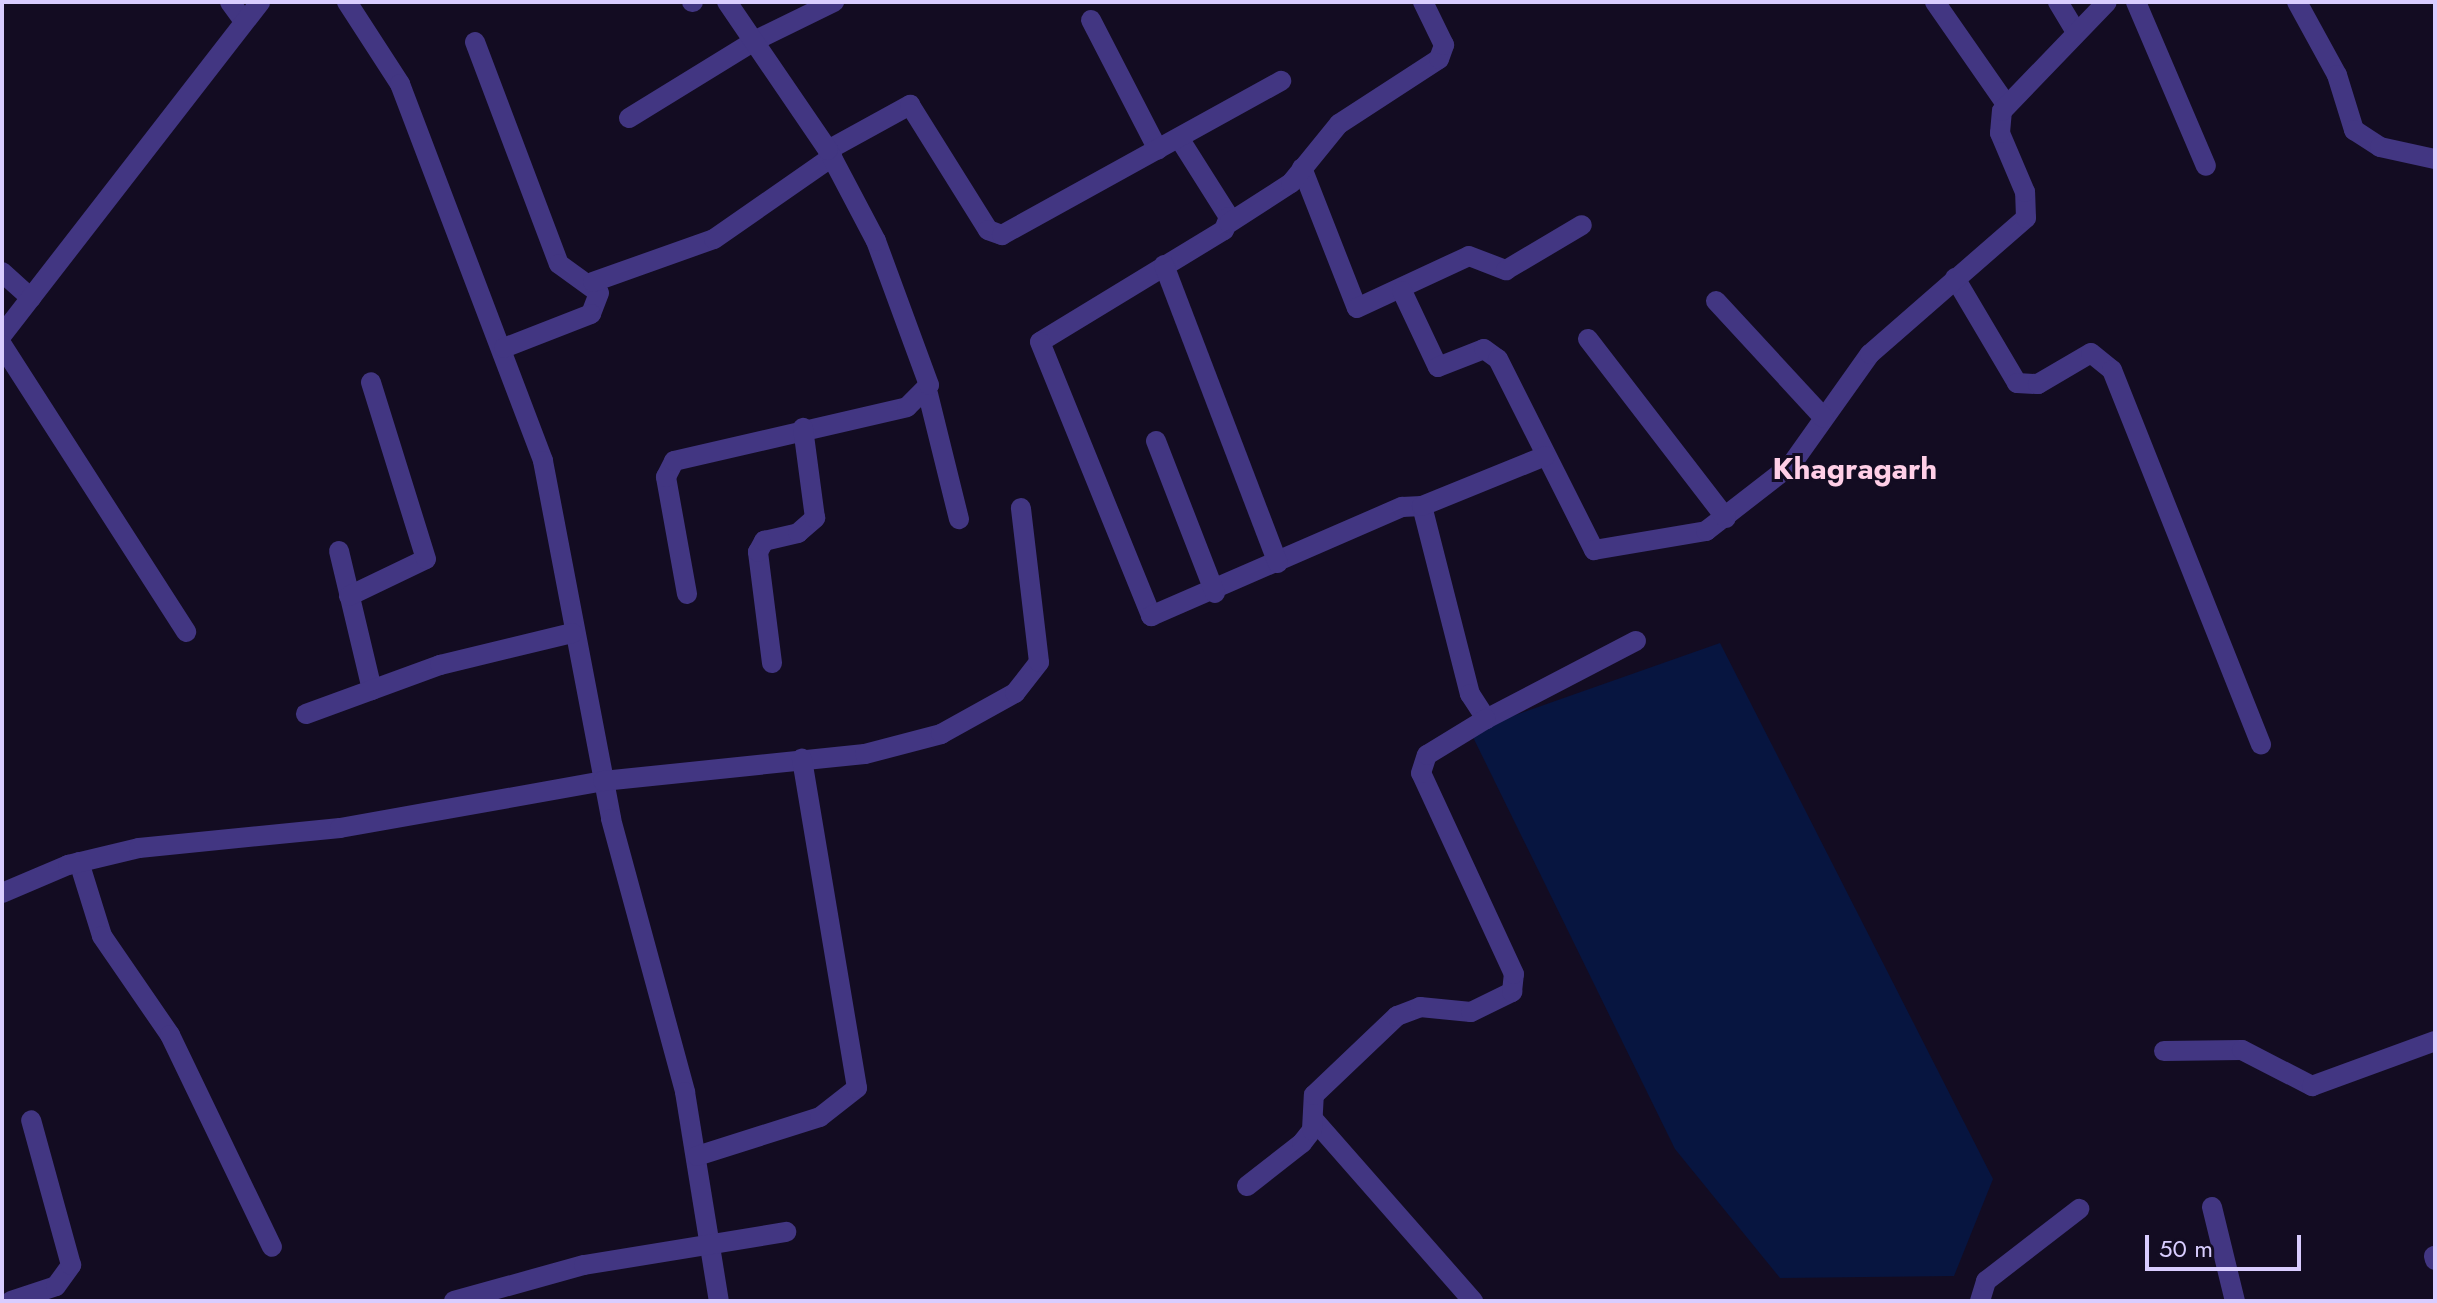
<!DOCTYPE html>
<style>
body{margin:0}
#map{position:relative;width:2437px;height:1303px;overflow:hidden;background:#130c22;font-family:Jost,sans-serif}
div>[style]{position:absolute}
.water>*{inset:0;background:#071540}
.minor>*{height:20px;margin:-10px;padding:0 10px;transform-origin:10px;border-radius:10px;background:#423682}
span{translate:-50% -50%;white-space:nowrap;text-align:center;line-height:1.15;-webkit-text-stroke:6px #130c22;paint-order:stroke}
.district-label{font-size:30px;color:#ffcfe7;font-weight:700}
.frame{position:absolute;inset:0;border:4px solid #d9cdff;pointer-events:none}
.scale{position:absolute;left:2145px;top:1235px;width:156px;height:36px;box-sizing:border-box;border:4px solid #d9cdff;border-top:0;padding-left:10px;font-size:24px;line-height:28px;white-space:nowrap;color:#d9cdff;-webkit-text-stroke:6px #130c22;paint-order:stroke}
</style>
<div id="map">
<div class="water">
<i style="clip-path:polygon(1720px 643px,1993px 1179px,1954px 1276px,1780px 1278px,1675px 1149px,1470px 731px)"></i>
</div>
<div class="minor">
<i style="left:230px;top:2px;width:22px;rotate:54deg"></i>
<i style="left:347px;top:2px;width:98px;rotate:57.1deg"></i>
<i style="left:400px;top:84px;width:403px;rotate:69.2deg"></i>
<i style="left:543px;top:461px;width:364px;rotate:79.2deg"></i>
<i style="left:611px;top:819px;width:283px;rotate:74.8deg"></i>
<i style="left:685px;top:1092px;width:212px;rotate:80.8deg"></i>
<i style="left:692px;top:2px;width:1px"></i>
<i style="left:1935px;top:2px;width:124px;rotate:55.2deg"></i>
<i style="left:2058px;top:2px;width:35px;rotate:59deg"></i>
<i style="left:2136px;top:2px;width:178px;rotate:66.9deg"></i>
<i style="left:2297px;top:2px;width:83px;rotate:61.3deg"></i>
<i style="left:2337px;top:75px;width:58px;rotate:72.8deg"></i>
<i style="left:2354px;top:130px;width:31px;rotate:33deg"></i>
<i style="left:2380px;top:147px;width:56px;rotate:12.3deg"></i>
<i style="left:1091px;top:20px;width:146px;rotate:62.7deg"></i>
<i style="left:475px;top:42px;width:237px;rotate:69.3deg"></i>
<i style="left:559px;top:264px;width:49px;rotate:35.9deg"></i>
<i style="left:599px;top:293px;width:22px;rotate:111deg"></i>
<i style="left:591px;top:314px;width:93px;rotate:158.7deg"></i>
<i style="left:629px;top:118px;width:149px;rotate:-31.6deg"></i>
<i style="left:756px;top:40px;width:87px;rotate:-26deg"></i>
<i style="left:1179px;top:138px;width:93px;rotate:57.7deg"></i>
<i style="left:1229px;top:217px;width:14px;rotate:111deg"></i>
<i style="left:1224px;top:230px;width:215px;rotate:148.7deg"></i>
<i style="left:1040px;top:342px;width:296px;rotate:67.9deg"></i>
<i style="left:1151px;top:616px;width:274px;rotate:-23.5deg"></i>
<i style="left:1402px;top:507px;width:20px;rotate:-3deg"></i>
<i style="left:1422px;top:506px;width:194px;rotate:75.7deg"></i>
<i style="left:1470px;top:694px;width:30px;rotate:57deg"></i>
<i style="left:1486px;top:719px;width:169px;rotate:-27.5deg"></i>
<i style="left:828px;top:150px;width:94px;rotate:-28.8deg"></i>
<i style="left:910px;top:105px;width:147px;rotate:58deg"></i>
<i style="left:988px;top:230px;width:15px;rotate:20deg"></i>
<i style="left:1002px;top:235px;width:319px;rotate:-28.9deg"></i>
<i style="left:1302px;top:168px;width:150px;rotate:68.6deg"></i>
<i style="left:1357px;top:308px;width:123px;rotate:-24.9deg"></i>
<i style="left:1469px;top:256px;width:40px;rotate:21deg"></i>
<i style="left:1506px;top:270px;width:88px;rotate:-30.6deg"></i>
<i style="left:1229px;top:223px;width:74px;rotate:-32.8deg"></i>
<i style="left:1291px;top:183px;width:76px;rotate:-50.9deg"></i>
<i style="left:1339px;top:124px;width:119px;rotate:-33deg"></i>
<i style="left:1439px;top:59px;width:15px;rotate:-70deg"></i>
<i style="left:1444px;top:45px;width:48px;rotate:-116deg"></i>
<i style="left:1164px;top:265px;width:319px;rotate:69.1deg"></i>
<i style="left:2px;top:272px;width:39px;rotate:42deg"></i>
<i style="left:1955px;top:278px;width:122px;rotate:59.4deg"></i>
<i style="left:2017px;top:383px;width:21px;rotate:3deg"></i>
<i style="left:2038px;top:384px;width:61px;rotate:-30.3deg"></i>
<i style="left:2091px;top:353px;width:27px;rotate:39deg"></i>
<i style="left:2112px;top:370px;width:403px;rotate:68.3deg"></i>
<i style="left:593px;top:282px;width:128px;rotate:-19.6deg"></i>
<i style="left:714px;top:239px;width:144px;rotate:-34.8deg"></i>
<i style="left:1402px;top:291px;width:84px;rotate:64.7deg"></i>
<i style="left:1438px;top:367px;width:49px;rotate:-21.4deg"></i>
<i style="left:1484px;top:349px;width:17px;rotate:36deg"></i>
<i style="left:1498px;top:359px;width:214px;rotate:63.3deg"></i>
<i style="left:1594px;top:550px;width:114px;rotate:-9.6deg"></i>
<i style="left:1706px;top:531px;width:108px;rotate:-37.8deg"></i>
<i style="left:1791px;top:465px;width:136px;rotate:-54.6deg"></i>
<i style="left:1870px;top:354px;width:207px;rotate:-41.1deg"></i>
<i style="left:2026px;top:218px;width:26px;rotate:-92deg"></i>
<i style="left:2025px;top:192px;width:64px;rotate:-113deg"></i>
<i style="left:2000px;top:133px;width:22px;rotate:-85deg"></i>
<i style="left:2002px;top:111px;width:151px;rotate:-46.1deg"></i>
<i style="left:1716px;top:301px;width:159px;rotate:47.3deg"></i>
<i style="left:2px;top:335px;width:421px;rotate:-52.2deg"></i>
<i style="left:1588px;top:339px;width:226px;rotate:52.4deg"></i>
<i style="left:2px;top:345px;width:341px;rotate:57.3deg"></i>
<i style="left:928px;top:394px;width:129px;rotate:76.1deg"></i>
<i style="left:1156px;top:441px;width:163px;rotate:68.8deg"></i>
<i style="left:1422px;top:506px;width:133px;rotate:-22.1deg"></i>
<i style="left:339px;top:551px;width:143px;rotate:76.6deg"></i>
<i style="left:687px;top:594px;width:119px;rotate:-100.2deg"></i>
<i style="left:666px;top:477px;width:18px;rotate:-63deg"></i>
<i style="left:674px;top:461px;width:239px;rotate:-13deg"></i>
<i style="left:907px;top:407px;width:31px;rotate:-45deg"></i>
<i style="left:929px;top:385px;width:153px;rotate:-110.2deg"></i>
<i style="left:876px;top:241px;width:103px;rotate:-117.8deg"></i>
<i style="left:828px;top:150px;width:179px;rotate:-124.3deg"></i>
<i style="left:349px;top:596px;width:85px;rotate:-25.7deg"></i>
<i style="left:426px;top:559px;width:185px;rotate:-107.3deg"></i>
<i style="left:772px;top:663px;width:112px;rotate:-97.2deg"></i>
<i style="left:758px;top:552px;width:13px;rotate:-61deg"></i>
<i style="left:764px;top:541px;width:35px;rotate:-13deg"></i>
<i style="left:798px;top:533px;width:23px;rotate:-41deg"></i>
<i style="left:815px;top:518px;width:91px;rotate:-97.6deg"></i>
<i style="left:306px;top:714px;width:143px;rotate:-20.1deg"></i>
<i style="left:440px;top:665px;width:136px;rotate:-13.6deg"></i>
<i style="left:79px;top:862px;width:77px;rotate:72.7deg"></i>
<i style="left:102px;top:936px;width:120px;rotate:55.5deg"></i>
<i style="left:170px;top:1035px;width:235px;rotate:64.3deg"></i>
<i style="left:2px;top:893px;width:72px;rotate:-23deg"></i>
<i style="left:68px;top:865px;width:73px;rotate:-13.5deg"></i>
<i style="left:139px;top:848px;width:202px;rotate:-5.7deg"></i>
<i style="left:340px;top:828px;width:267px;rotate:-10.1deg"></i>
<i style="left:603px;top:781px;width:263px;rotate:-5.9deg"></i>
<i style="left:865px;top:754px;width:79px;rotate:-14.7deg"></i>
<i style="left:941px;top:734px;width:85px;rotate:-29deg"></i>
<i style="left:1015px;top:693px;width:39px;rotate:-52deg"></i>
<i style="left:1039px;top:662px;width:155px;rotate:-96.7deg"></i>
<i style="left:2164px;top:1051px;width:78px;rotate:-0.7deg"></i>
<i style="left:2242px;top:1050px;width:79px;rotate:27.2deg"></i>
<i style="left:2312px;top:1086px;width:131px;rotate:-20.1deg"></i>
<i style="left:1314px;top:1120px;width:241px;rotate:48.7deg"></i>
<i style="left:697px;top:1156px;width:129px;rotate:-17.6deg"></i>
<i style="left:820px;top:1117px;width:47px;rotate:-38.1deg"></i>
<i style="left:857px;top:1088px;width:334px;rotate:-99.5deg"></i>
<i style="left:1247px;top:1186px;width:70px;rotate:-38deg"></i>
<i style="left:1302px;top:1143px;width:16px;rotate:-52deg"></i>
<i style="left:1312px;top:1130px;width:35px;rotate:-87deg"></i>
<i style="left:1314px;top:1095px;width:115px;rotate:-43.6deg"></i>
<i style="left:1397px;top:1016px;width:25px;rotate:-21deg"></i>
<i style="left:1420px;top:1007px;width:51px;rotate:5.6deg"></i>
<i style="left:1471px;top:1012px;width:46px;rotate:-26deg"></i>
<i style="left:1512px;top:992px;width:18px;rotate:-84deg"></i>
<i style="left:1514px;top:974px;width:221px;rotate:-114.8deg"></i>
<i style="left:1421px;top:773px;width:19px;rotate:-72deg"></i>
<i style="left:1427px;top:755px;width:69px;rotate:-31.4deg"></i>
<i style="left:2212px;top:1207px;width:97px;rotate:76.3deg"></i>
<i style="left:2434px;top:1256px;width:4px;rotate:76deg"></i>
<i style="left:11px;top:1301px;width:47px;rotate:-18.4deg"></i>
<i style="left:56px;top:1286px;width:26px;rotate:-54deg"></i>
<i style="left:71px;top:1265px;width:150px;rotate:-105.4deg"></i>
<i style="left:454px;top:1301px;width:135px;rotate:-15.5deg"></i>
<i style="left:584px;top:1265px;width:205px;rotate:-9.3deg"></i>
<i style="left:1980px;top:1301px;width:21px;rotate:-73deg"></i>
<i style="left:1986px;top:1281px;width:118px;rotate:-37.7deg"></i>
</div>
<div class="district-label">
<span style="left:1855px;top:469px">Khagragarh</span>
</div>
<div class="frame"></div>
<div class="scale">50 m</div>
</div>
